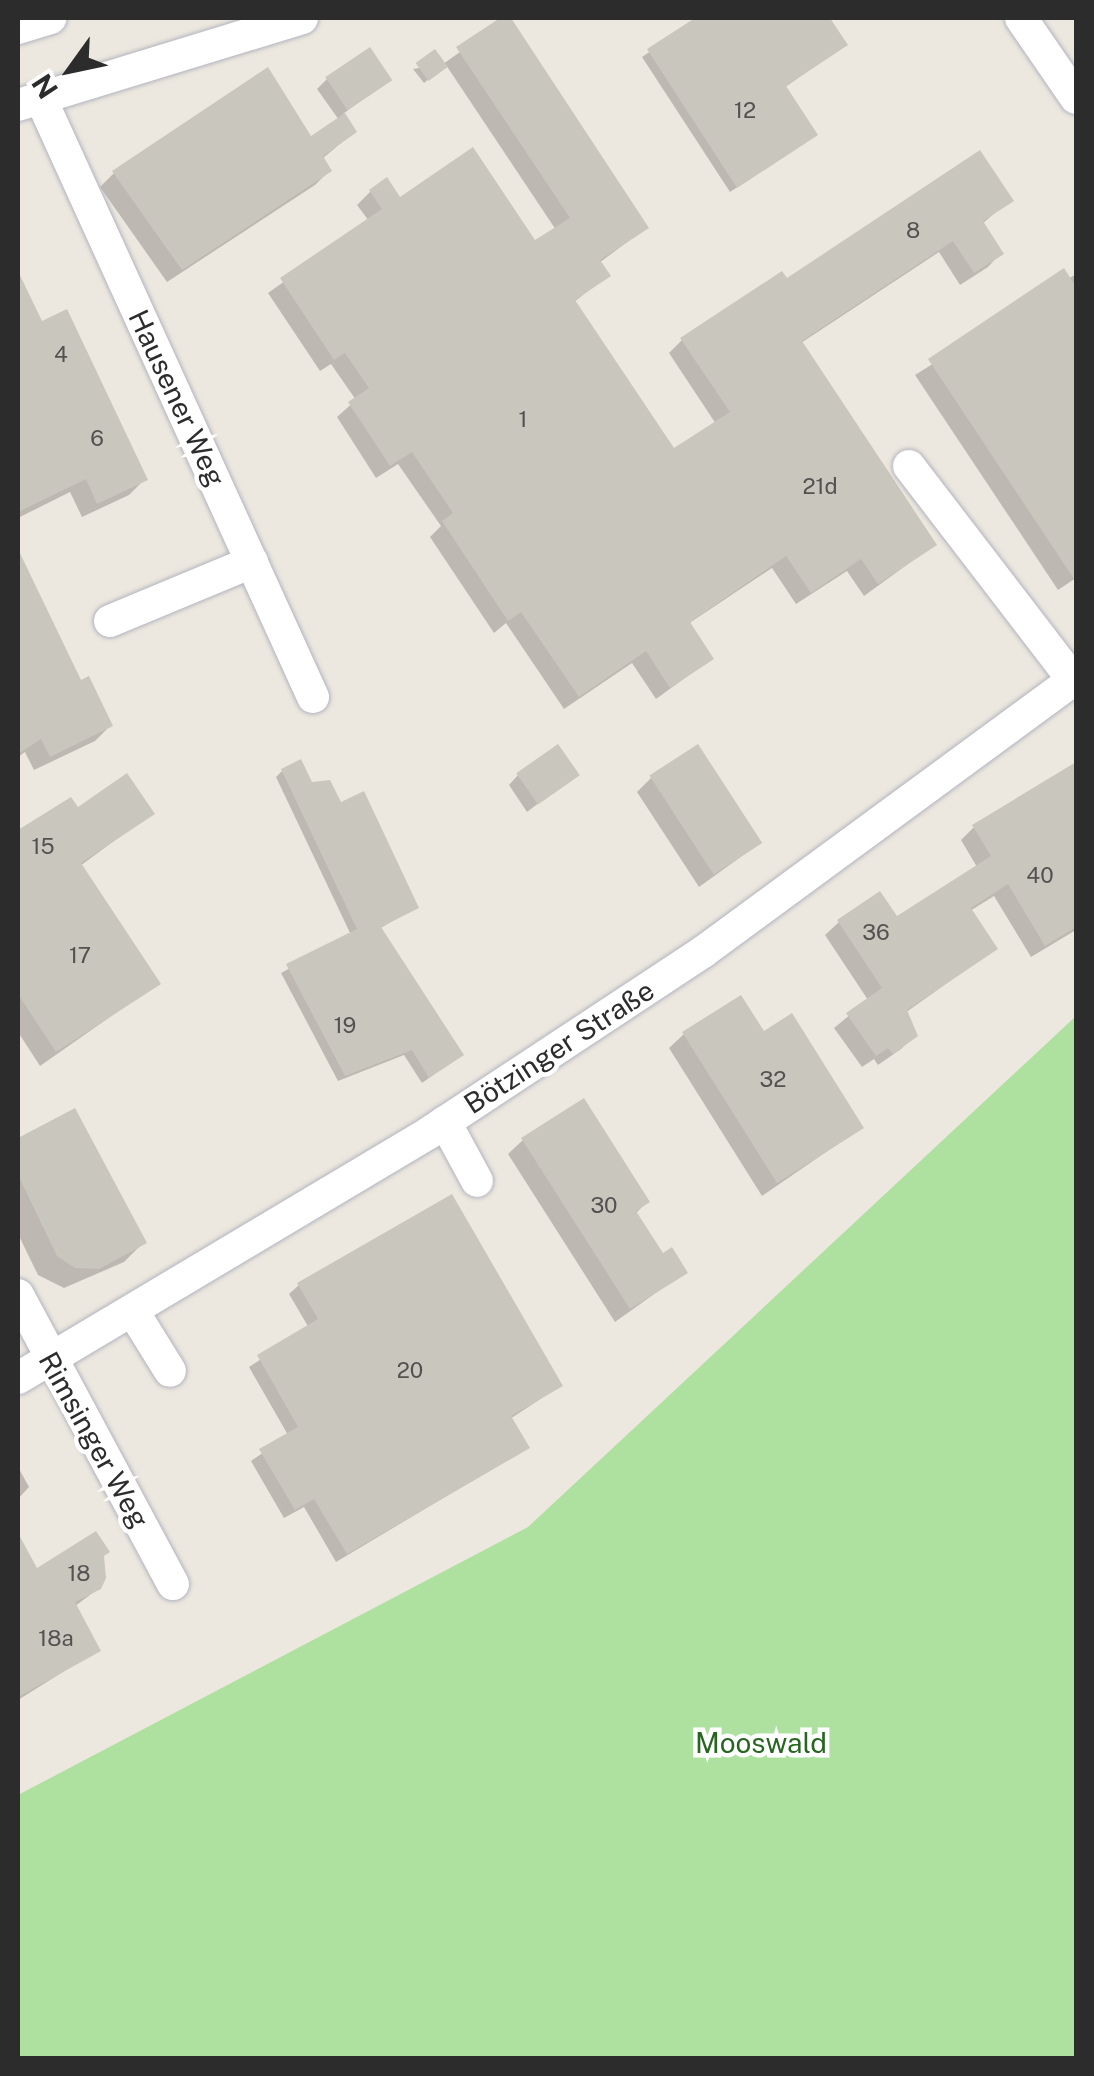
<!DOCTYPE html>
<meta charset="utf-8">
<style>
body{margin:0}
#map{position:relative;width:1094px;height:2076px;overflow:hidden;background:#ede8df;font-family:"Public Sans",sans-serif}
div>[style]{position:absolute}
.green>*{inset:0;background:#aee09f}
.shadow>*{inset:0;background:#0003}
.building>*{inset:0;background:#c9c6bd;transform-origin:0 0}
.roads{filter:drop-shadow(0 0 2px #b2b4bf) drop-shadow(0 0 2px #b2b4bf)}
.minor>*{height:32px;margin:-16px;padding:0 16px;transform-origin:16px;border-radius:16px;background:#fff}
span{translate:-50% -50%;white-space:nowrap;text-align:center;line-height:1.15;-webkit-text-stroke:9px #fff;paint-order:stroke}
.number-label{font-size:22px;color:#535250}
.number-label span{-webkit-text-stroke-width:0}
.street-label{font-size:28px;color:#2c2c2c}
.park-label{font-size:28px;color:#26661f}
.frame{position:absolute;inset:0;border:20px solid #2c2c2c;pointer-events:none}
.north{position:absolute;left:20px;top:20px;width:100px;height:100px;-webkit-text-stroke:8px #fff;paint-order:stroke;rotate:237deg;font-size:28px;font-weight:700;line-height:40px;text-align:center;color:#2c2c2c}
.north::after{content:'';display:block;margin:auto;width:35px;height:45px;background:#2c2c2c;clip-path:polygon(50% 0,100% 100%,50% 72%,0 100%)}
</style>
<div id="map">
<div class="green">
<i style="clip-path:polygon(1076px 1016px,1076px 2058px,18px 2058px,18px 1795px,528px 1527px)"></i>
</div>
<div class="shadow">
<i style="clip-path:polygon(508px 18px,646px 228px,599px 263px,607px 276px,574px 302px,674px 452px,716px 424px,669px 353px,682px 340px,786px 282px,1010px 200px,982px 224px,1001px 253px,988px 267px,960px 285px,939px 252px,801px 343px,934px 545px,864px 596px,847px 571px,796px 604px,772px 568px,688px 624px,711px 659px,656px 699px,632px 663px,564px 709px,506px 623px,494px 633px,430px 537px,441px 526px,398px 464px,376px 478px,337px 417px,356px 400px,331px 364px,320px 371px,268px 293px,369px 221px,357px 205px,370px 192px,535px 244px,556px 230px,446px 65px,424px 83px,413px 69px,443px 64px)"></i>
<i style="clip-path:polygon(699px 18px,827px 18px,845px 45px,784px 88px,809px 140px,730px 192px,642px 57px)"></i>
<i style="clip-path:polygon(327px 79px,388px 80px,343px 114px,354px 132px,322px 159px,329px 171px,315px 185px,167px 282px,100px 187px,114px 173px,310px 140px,339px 120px,317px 89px)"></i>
<i style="clip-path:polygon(1076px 274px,1076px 578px,1058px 590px,915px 375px)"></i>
<i style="clip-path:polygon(18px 277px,41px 324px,145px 479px,129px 495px,82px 517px,70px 492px,18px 518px,18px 395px,28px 390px,18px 369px)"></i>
<i style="clip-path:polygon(25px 570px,79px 683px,110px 726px,95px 741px,34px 770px,25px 752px,18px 757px,18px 573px)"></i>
<i style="clip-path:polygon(1076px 770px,1076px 930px,1031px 957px,994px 896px,970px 911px,995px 949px,905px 1013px,915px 1035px,901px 1049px,878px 1065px,874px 1059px,862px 1067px,834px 1028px,868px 1000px,825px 935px,839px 922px,896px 920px,977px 867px,961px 840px,974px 827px)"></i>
<i style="clip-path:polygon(282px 771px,340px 806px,416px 907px,379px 929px,461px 1055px,422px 1083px,404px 1055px,338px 1081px,281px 973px,351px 935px,276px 777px)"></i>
<i style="clip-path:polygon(577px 774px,527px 812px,509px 785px,518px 775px)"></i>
<i style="clip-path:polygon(651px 778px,760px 843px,699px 887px,637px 792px)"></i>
<i style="clip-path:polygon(77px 810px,152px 813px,80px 866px,157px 984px,40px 1066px,18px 1032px,18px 833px,46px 814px)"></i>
<i style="clip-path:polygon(684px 1034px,763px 1034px,861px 1128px,762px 1196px,669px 1048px)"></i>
<i style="clip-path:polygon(74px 1112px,144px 1242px,124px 1262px,64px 1288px,38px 1275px,18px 1234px,18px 1141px)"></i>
<i style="clip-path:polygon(523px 1140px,647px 1202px,635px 1214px,663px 1257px,685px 1272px,615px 1322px,508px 1154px)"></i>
<i style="clip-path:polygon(299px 1285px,560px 1386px,510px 1419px,527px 1448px,336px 1562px,304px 1507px,284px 1518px,251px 1461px,288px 1435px,249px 1367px,309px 1328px,289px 1294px)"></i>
<i style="clip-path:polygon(18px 1467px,29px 1487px,18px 1499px)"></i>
<i style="clip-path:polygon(18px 1538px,36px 1572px,101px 1558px,99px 1588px,74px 1607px,98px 1650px,18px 1700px)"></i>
</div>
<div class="building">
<i style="clip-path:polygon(500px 18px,511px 18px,649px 228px,600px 260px,611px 276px,575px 300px,674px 448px,730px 412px,680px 338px,782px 271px,787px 278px,980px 150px,1014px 201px,983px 221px,1004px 254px,974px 273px,953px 241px,802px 341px,937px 545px,878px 584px,861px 559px,811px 593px,786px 556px,690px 622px,714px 659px,670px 688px,646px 651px,579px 697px,521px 612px,508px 621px,442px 521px,453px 513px,412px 452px,390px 466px,348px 402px,369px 388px,345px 353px,334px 360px,280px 278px,382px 209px,369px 190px,387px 177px,400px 197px,473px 147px,535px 240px,570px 218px,456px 47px)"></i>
<i style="clip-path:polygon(695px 18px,830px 18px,848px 45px,786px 86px,818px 135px,737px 188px,647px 49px)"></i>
<i style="left:370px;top:47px;width:40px;height:54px;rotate:56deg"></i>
<i style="left:435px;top:49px;width:22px;height:24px;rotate:54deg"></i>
<i style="clip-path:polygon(268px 67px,311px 136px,345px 113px,357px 132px,323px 156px,332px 171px,182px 270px,112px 171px)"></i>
<i style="clip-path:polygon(1064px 268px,1076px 287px,1076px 582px,928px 359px)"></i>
<i style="clip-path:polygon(18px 271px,42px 321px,67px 309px,148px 480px,97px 504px,86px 479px,18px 512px)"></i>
<i style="clip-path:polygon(18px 549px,81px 680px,89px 676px,113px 726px,50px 757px,41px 739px,18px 754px)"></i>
<i style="left:558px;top:744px;width:38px;height:51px;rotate:55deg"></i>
<i style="left:698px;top:744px;width:118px;height:58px;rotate:57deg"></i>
<i style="clip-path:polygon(301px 759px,312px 782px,330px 780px,341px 802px,364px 791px,419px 908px,381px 927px,464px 1055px,429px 1078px,412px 1050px,345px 1076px,286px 964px,357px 929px,281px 769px)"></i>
<i style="clip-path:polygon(1076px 762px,1076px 927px,1045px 946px,1008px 884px,971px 908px,998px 949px,907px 1010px,918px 1036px,893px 1054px,888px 1048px,876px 1056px,846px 1013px,882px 988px,837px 920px,880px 891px,897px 916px,991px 856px,972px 825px)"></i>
<i style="clip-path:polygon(127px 773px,155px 814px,81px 863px,161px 984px,56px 1052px,18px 994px,18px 830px,71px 797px,78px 807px)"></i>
<i style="clip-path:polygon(741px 995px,764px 1031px,792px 1013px,864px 1128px,777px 1183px,682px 1032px)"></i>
<i style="clip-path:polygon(584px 1098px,650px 1202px,636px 1211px,663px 1253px,672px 1247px,688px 1273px,630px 1309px,521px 1138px)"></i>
<i style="clip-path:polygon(75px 1108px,147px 1243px,99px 1269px,75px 1268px,57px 1256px,18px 1175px,18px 1138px)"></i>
<i style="clip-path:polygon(452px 1194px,563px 1386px,511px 1416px,530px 1448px,347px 1554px,314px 1499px,295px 1510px,259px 1449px,298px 1427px,257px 1355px,318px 1319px,297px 1283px)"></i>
<i style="clip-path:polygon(96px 1531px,110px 1552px,104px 1556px,106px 1578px,101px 1589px,75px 1602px,101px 1651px,18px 1697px,18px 1533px,37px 1568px)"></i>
</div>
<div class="roads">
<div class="minor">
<i style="left:1021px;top:18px;width:97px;rotate:55.5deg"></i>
<i style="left:18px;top:28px;width:34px;rotate:-17deg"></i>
<i style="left:41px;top:99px;width:657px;rotate:65.54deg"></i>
<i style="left:18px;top:105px;width:297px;rotate:-17deg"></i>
<i style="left:909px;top:466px;width:270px;rotate:52.5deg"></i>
<i style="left:110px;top:621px;width:154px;rotate:-22.6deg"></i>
<i style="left:445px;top:1122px;width:67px;rotate:61.5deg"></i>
<i style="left:18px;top:1295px;width:328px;rotate:61.8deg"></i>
<i style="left:134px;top:1313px;width:68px;rotate:58.2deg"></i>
<i style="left:18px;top:1378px;width:480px;rotate:-30.8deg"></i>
<i style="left:430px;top:1132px;width:327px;rotate:-33.4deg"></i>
<i style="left:703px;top:952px;width:463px;rotate:-36.3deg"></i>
</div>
</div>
<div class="number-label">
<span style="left:745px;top:111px">12</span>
<span style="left:913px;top:231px">8</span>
<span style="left:61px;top:355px">4</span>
<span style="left:523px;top:420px">1</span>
<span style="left:97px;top:439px">6</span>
<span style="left:820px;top:487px">21d</span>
<span style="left:43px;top:847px">15</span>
<span style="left:1040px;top:876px">40</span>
<span style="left:876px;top:933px">36</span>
<span style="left:80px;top:956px">17</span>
<span style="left:345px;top:1026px">19</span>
<span style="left:773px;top:1080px">32</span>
<span style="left:604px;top:1206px">30</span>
<span style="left:410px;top:1371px">20</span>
<span style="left:79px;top:1574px">18</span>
<span style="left:56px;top:1639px">18a</span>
</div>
<div class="street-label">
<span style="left:177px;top:398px;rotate:65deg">Hausener Weg</span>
<span style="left:559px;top:1047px;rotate:-33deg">Bötzinger Straße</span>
<span style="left:94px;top:1440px;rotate:61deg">Rimsinger Weg</span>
</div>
<div class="park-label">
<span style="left:761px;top:1743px">Mooswald</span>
</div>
<div class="frame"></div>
<div class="north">N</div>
</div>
